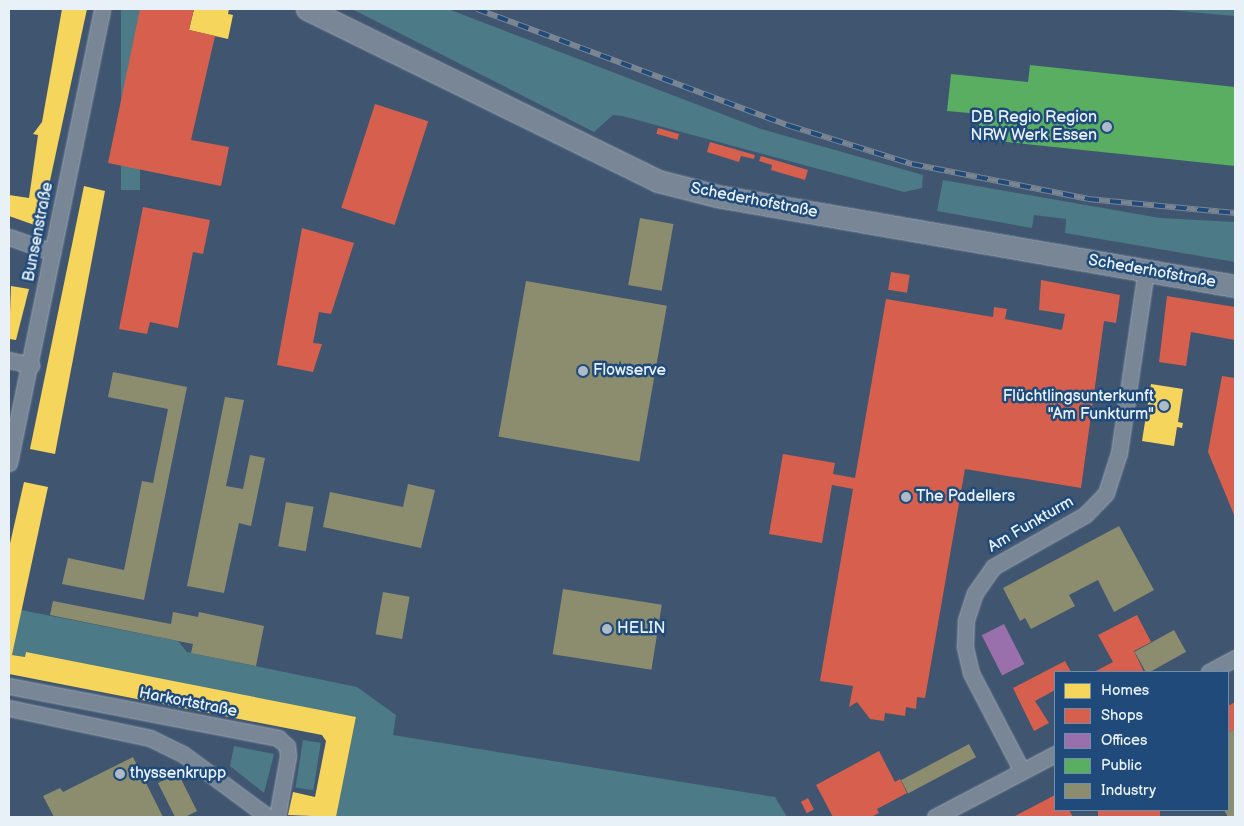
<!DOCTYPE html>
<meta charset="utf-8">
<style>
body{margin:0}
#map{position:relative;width:1244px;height:826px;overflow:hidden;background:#40556f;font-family:"Balsamiq Sans",sans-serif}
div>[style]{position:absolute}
.green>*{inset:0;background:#4c7a87;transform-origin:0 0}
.homes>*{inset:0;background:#f6d55c}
.shops>*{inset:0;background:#d6604d;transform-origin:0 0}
.offices>*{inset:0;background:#9970ab;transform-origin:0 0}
.public>*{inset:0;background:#5aae61}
.industry>*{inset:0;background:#8c8c6e;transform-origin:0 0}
.roads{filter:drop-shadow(0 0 1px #9faab8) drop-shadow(0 0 1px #9faab8)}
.street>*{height:15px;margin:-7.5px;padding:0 7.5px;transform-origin:7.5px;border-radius:7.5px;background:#798695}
.secondary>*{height:21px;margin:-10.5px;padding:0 10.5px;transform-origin:10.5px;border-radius:10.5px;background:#798695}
.rail>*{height:5.5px;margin-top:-2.75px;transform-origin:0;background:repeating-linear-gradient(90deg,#1f4a7a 0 11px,#798592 0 22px);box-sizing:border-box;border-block:1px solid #798592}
.dots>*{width:14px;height:14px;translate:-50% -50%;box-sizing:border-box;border:2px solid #1f4a7a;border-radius:50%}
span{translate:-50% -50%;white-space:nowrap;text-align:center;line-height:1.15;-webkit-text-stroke:5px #1f4a7a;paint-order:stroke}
.poi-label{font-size:16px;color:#e8f1f8}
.right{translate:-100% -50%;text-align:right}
.left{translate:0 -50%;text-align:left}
.street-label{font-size:16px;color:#e8f1f8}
.frame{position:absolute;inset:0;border:10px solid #e8f1f8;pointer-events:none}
.legend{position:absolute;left:1054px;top:671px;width:175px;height:140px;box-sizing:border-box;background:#1f4a7a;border:1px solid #6f8dac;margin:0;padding:6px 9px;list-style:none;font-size:15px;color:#e8f1f8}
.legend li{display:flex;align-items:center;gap:10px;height:25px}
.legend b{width:25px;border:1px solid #6f8dac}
</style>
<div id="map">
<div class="green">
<i style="left:121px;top:9px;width:19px;height:181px"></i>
<i style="clip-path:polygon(352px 9px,448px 9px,761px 129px,923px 175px,922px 188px,904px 192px,622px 116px,613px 115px,594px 132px)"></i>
<i style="clip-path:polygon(1159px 9px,1235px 9px,1235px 16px,1223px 15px)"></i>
<i style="clip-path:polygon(943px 180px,1160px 218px,1235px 222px,1235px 262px,1065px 233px,1066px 219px,1034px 215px,1032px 228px,937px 211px)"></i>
<i style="clip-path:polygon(21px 610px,178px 641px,187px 652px,357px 687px,396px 715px,393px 735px,775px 797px,787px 817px,336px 817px,356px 718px,12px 655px)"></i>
<i style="left:303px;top:740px;width:18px;height:48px;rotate:9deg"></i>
<i style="clip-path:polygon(234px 746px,274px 754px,264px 793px,230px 766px)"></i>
</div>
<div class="homes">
<i style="clip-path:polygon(62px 9px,87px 9px,40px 227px,9px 216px,9px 195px,29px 198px,38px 135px,33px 134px,42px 122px)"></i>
<i style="clip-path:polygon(194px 9px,229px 9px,228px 14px,233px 15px,228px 39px,189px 30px)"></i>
<i style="clip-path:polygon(84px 186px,105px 191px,55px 454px,30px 449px)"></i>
<i style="clip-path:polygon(11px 286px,29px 289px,16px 340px,9px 339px)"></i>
<i style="clip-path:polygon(1151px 384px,1183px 389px,1178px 422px,1183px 423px,1182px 428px,1177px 427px,1174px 446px,1142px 441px)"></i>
<i style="clip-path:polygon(24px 482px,48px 487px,12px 655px,25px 657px,26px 652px,356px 717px,336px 817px,288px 815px,293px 792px,315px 797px,326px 741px,322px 735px,9px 674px,9px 548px)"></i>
</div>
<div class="shops">
<i style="clip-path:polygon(140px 9px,194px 9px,189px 30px,215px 36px,191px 140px,229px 147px,221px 186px,108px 163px)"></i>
<i style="left:375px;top:104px;width:56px;height:109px;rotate:18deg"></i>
<i style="left:658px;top:128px;width:22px;height:6px;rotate:16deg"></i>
<i style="clip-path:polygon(710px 142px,755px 155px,754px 159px,741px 156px,739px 162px,707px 152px)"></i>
<i style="clip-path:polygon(761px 156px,808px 170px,805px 180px,771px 170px,772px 165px,759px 161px)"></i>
<i style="clip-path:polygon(143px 207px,210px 220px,203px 254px,193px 252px,178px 328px,150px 322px,147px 334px,119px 329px)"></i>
<i style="clip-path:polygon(302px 228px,354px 243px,331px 314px,319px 312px,313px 343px,322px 344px,313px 372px,277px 365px)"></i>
<i style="left:891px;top:272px;width:19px;height:18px;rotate:9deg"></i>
<i style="clip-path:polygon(1041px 280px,1120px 295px,1116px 323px,1104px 321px,1081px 488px,965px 469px,925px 698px,917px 697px,916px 709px,906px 707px,905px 716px,885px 713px,884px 721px,870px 719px,857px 702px,849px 707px,853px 686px,820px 681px,853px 489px,832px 485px,822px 543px,769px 534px,783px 454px,835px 463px,833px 474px,855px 478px,886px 299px,993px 317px,994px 307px,1007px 309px,1005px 319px,1062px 330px,1065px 314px,1039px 310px)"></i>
<i style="clip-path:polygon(1167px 296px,1235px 307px,1235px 340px,1191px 332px,1186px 366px,1159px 362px)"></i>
<i style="clip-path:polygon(1222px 376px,1235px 378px,1235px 517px,1208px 452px)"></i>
<i style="clip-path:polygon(1137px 615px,1151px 642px,1134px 651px,1144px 672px,1094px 672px,1113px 662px,1098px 635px)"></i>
<i style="clip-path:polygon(1065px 661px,1071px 672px,1055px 672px,1055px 690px,1035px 701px,1049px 723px,1034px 731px,1013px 688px)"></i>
<i style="clip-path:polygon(1235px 702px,1235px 729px,1228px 733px,1228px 706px)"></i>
<i style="clip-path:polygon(879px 751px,895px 782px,900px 779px,907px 793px,877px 809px,879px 813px,871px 817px,833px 817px,816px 785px)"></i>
<i style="clip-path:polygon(1055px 795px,1055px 810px,1069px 810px,1073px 817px,1013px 817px)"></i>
<i style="left:808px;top:798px;width:13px;height:8px;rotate:63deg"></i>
<i style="left:1098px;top:810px;width:62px;height:8px"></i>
</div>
<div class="offices">
<i style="left:1004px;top:624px;width:45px;height:25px;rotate:63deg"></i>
</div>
<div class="public">
<i style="clip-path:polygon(1030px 65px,1235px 87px,1235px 166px,978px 139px,980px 114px,947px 111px,951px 74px,1028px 82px)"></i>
</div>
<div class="industry">
<i style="left:640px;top:218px;width:34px;height:68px;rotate:10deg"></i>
<i style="left:526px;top:281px;width:143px;height:158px;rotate:10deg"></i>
<i style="clip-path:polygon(113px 372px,187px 387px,144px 600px,62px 584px,68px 558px,124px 570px,142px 481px,153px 483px,168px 409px,108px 397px)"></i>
<i style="clip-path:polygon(225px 397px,244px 400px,226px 486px,243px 489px,250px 455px,265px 458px,251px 526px,239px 523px,224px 593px,187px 586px)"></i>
<i style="clip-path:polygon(408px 484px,435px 490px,421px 548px,323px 527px,330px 492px,403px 507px)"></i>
<i style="left:286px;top:502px;width:28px;height:45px;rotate:10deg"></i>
<i style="clip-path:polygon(1119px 526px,1154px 590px,1114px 612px,1098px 580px,1069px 595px,1075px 606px,1031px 629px,1025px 618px,1020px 621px,1003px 588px)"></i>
<i style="left:563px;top:589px;width:100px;height:66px;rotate:9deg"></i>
<i style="left:383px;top:592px;width:27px;height:43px;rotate:10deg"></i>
<i style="clip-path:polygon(53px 601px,171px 624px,173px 612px,198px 617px,199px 612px,264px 626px,256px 666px,191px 653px,193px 644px,50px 615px)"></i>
<i style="left:1174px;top:630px;width:25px;height:45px;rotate:61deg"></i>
<i style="clip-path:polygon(1235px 729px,1235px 816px,1228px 817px,1224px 810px,1228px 810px,1228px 733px)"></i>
<i style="left:969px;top:744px;width:15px;height:77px;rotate:62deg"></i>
<i style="clip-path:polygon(133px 757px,163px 817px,54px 817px,43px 796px,60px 788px,63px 792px)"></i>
<i style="clip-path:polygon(178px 773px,197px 811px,185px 817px,175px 817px,158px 783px)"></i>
</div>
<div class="roads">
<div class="street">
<i style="left:9px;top:237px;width:46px;rotate:19.2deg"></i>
<i style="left:9px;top:360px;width:23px;rotate:13deg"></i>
<i style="left:9px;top:463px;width:463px;rotate:-78.4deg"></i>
<i style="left:1209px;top:672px;width:30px;rotate:-28deg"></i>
<i style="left:9px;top:686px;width:274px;rotate:10.9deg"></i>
<i style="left:278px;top:738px;width:12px;rotate:42deg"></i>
<i style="left:287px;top:746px;width:10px;rotate:84deg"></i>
<i style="left:288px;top:756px;width:62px;rotate:100.2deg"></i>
<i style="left:9px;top:708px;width:144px;rotate:12deg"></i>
<i style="left:150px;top:738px;width:37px;rotate:26deg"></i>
<i style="left:183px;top:754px;width:106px;rotate:36.5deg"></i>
<i style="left:1022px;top:771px;width:110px;rotate:-117.5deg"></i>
<i style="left:971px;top:673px;width:28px;rotate:-103deg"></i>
<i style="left:965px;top:646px;width:26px;rotate:-88deg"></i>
<i style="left:966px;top:620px;width:28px;rotate:-72deg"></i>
<i style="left:975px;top:593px;width:32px;rotate:-55deg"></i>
<i style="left:993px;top:567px;width:106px;rotate:-29.5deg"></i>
<i style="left:1085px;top:515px;width:30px;rotate:-46deg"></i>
<i style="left:1106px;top:493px;width:42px;rotate:-72deg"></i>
<i style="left:1119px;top:453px;width:185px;rotate:-81.6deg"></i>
<i style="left:935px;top:817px;width:136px;rotate:-27.7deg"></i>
</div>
<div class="secondary">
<i style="left:307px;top:9px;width:391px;rotate:26.1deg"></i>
<i style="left:658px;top:181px;width:61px;rotate:14.3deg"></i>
<i style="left:717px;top:196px;width:526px;rotate:9.86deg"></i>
</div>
</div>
<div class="rail">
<i style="left:477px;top:9px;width:334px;rotate:20.5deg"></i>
<i style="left:790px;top:126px;width:128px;rotate:17.3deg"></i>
<i style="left:912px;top:164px;width:179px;rotate:11.2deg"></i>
<i style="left:1088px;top:199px;width:148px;rotate:5.4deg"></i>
</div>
<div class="dots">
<i style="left:1107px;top:127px;background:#adbac8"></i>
<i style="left:583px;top:371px;background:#adbac8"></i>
<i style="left:1164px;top:406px;background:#adbac8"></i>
<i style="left:906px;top:497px;background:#adbac8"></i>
<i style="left:607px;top:629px;background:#adbac8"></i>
<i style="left:120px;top:774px;background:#adbac8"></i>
</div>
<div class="poi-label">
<span class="right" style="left:1097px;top:127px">DB Regio Region<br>NRW Werk Essen</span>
<span class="left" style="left:593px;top:371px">Flowserve</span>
<span class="right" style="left:1154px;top:406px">Flüchtlingsunterkunft<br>"Am Funkturm"</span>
<span class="left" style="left:916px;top:497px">The Padellers</span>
<span class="left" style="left:617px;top:629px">HELIN</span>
<span class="left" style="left:130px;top:774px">thyssenkrupp</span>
</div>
<div class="street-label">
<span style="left:754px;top:201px;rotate:11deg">Schederhofstraße</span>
<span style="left:39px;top:232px;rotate:-79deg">Bunsenstraße</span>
<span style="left:1152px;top:272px;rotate:10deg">Schederhofstraße</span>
<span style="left:1031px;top:525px;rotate:-30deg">Am Funkturm</span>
<span style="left:188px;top:703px;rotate:11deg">Harkortstraße</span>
</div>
<div class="frame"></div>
<ul class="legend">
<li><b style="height:14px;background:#f6d55c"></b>Homes</li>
<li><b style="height:14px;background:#d6604d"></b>Shops</li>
<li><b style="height:14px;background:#9970ab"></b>Offices</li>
<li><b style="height:14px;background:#5aae61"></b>Public</li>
<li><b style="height:14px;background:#8c8c6e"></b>Industry</li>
</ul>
</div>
